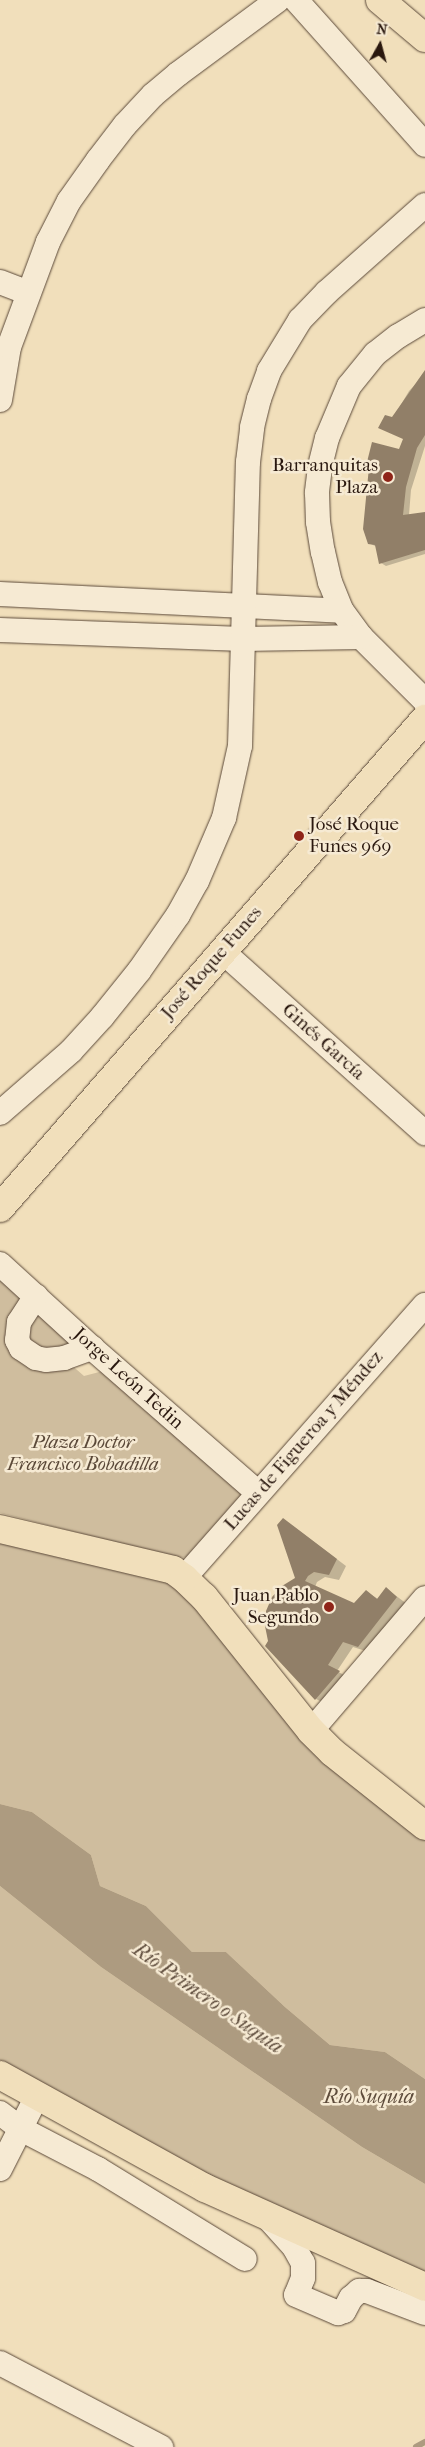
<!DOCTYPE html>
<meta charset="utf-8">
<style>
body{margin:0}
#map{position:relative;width:425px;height:2447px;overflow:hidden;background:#f1dfbb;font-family:"IM FELL French Canon",serif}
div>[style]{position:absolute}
.green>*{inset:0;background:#cfbd9e}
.water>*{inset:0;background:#ad9b80}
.shadow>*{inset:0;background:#0003}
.stream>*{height:5.5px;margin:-2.75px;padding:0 2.75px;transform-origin:2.75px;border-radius:2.75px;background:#ad9b80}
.building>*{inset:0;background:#917f68}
.roads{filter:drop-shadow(0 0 1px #5b4939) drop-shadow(0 0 1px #5b4939)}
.minor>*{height:24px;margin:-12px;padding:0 12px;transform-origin:12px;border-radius:12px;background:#f6ead3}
.major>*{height:28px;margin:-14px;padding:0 14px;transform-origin:14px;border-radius:14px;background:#f1dfbb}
.dots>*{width:14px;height:14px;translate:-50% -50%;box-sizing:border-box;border:2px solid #f6ead3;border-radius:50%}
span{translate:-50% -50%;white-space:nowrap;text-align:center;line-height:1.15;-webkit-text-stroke:5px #f6ead3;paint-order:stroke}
.poi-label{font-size:19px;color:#29170e}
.right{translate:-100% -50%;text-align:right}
.left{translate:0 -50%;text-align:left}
.street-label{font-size:19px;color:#29170e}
.park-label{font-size:19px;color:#5b4939;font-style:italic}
.water-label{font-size:20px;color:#5e4c3c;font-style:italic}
.north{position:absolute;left:355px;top:20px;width:50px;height:50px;-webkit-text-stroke:4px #f6ead3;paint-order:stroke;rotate:7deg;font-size:14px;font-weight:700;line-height:20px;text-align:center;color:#29170e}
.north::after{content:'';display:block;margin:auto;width:18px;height:22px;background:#29170e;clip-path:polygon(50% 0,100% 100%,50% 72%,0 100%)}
</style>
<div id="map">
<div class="green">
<i style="clip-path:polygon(0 1280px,26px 1301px,9px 1337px,68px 1362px,84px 1376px,107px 1370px,244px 1495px,191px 1558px,174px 1557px,0 1513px)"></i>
<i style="clip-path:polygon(36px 1315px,42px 1316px,72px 1343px,64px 1348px,42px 1350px,30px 1346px,24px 1330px)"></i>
<i style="clip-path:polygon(0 1529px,173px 1570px,311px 1731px,425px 1826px,425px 2079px,385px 2052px,330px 2045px,285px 2007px,226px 1952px,192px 1952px,146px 1906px,100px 1886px,91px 1855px,32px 1812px,0 1804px)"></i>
<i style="clip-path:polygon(0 1886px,101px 1967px,362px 2147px,425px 2184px,425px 2287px,0 2075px)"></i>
</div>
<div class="water">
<i style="clip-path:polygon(0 1804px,32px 1812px,91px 1855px,100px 1886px,146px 1906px,192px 1952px,226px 1952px,285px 2007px,330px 2045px,385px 2052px,425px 2079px,425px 2184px,362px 2147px,101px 1967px,0 1886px)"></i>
</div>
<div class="shadow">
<i style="clip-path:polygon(425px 374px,425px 446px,411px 490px,409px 515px,425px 514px,425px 554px,386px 566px,381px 563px,377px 547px,369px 543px,405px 439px,393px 418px,409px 391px)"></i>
<i style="clip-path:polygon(293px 1526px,346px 1566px,339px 1580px,325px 1577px,317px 1582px,315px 1587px,354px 1605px,367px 1592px,378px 1599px,387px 1589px,407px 1604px,369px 1652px,353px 1647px,337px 1671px,349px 1678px,326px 1704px,316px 1699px,296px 1578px)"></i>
</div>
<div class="stream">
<i style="left:416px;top:2447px;width:10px;rotate:-29deg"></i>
</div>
<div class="building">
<i style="clip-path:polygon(425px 370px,425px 435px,417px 448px,406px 487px,403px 515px,425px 512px,425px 550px,379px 564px,375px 545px,368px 544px,363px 529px,369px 467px,366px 466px,372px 442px,399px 449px,403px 439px,378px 428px,385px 415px,392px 417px)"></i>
<i style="clip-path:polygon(283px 1518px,337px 1559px,329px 1575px,314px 1572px,308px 1576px,305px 1581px,354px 1603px,366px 1590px,377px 1599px,386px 1587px,397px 1597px,358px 1647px,343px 1642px,328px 1665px,340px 1671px,315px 1700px,265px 1646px,268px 1641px,265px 1626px,266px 1611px,272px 1597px,282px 1586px,295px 1578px,277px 1525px)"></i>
</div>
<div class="roads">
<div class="minor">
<i style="left:296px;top:0;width:194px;rotate:48.3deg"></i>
<i style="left:0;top:282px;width:30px;rotate:21deg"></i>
<i style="left:425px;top:320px;width:31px;rotate:149deg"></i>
<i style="left:398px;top:336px;width:29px;rotate:142deg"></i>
<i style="left:375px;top:354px;width:41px;rotate:129.1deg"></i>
<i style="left:349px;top:386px;width:56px;rotate:112.9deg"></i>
<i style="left:327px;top:438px;width:30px;rotate:104deg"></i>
<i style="left:320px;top:467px;width:26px;rotate:97deg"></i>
<i style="left:317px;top:493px;width:29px;rotate:88deg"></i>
<i style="left:318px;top:522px;width:30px;rotate:81deg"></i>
<i style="left:323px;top:552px;width:31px;rotate:77deg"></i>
<i style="left:330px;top:582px;width:31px;rotate:68deg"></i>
<i style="left:342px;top:611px;width:32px;rotate:54deg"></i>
<i style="left:361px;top:637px;width:91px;rotate:45deg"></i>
<i style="left:0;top:400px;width:54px;rotate:-80.4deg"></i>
<i style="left:9px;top:347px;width:112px;rotate:-69.6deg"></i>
<i style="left:48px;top:242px;width:46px;rotate:-62.9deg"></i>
<i style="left:69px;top:201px;width:50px;rotate:-54.7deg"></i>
<i style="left:98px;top:160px;width:44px;rotate:-52.4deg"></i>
<i style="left:125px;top:125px;width:41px;rotate:-47deg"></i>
<i style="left:153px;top:95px;width:33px;rotate:-40deg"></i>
<i style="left:178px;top:74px;width:124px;rotate:-36.5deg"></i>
<i style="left:0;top:594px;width:342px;rotate:2.8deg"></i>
<i style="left:0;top:630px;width:243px;rotate:2.1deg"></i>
<i style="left:243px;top:639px;width:118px;rotate:-1deg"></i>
<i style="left:222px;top:951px;width:273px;rotate:41.9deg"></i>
<i style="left:0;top:1113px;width:94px;rotate:-41.1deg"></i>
<i style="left:71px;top:1051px;width:46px;rotate:-47.6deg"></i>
<i style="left:102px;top:1017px;width:59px;rotate:-51.2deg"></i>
<i style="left:139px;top:971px;width:68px;rotate:-55.1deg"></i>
<i style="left:178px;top:915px;width:39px;rotate:-61deg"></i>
<i style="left:197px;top:881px;width:69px;rotate:-66.8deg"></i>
<i style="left:224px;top:818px;width:74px;rotate:-77.5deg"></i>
<i style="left:240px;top:746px;width:284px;rotate:-88.4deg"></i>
<i style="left:248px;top:462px;width:35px;rotate:-83deg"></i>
<i style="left:252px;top:427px;width:29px;rotate:-76deg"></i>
<i style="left:259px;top:399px;width:30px;rotate:-70deg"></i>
<i style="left:269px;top:371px;width:60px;rotate:-58.7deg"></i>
<i style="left:300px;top:320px;width:39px;rotate:-46deg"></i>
<i style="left:327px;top:292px;width:131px;rotate:-41.6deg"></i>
<i style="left:0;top:1264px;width:125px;rotate:42.4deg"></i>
<i style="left:92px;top:1348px;width:220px;rotate:41.1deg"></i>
<i style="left:36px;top:1296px;width:31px;rotate:123deg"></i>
<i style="left:19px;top:1322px;width:18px;rotate:96deg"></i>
<i style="left:17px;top:1340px;width:9px;rotate:63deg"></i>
<i style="left:21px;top:1348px;width:18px;rotate:34deg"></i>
<i style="left:36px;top:1358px;width:10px;rotate:11deg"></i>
<i style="left:46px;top:1360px;width:18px;rotate:-6deg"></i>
<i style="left:64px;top:1358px;width:30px;rotate:-20deg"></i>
<i style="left:184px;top:1578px;width:364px;rotate:-48.6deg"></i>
<i style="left:311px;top:1731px;width:175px;rotate:-49.4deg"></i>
<i style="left:0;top:2113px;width:26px;rotate:37deg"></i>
<i style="left:21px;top:2129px;width:87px;rotate:27.5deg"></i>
<i style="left:98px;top:2169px;width:172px;rotate:31.5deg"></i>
<i style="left:0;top:2169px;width:82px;rotate:-63.1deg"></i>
<i style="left:268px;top:2218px;width:39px;rotate:48deg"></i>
<i style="left:294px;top:2247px;width:18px;rotate:61deg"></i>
<i style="left:303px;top:2263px;width:15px;rotate:90deg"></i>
<i style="left:303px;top:2278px;width:18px;rotate:112deg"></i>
<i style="left:296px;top:2295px;width:46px;rotate:23.2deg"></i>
<i style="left:338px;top:2313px;width:6px;rotate:-18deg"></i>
<i style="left:344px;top:2311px;width:15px;rotate:-62deg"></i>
<i style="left:351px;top:2298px;width:11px;rotate:-41deg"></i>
<i style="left:359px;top:2291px;width:8px"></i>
<i style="left:367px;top:2291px;width:62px;rotate:20.8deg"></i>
<i style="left:0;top:2363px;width:182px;rotate:27.6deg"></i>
</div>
<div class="major">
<i style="left:380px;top:0;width:59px;rotate:40.2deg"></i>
<i style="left:0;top:1208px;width:648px;rotate:-49.01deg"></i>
<i style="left:0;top:1529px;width:178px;rotate:13.3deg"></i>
<i style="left:173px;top:1570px;width:14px;rotate:36deg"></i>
<i style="left:184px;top:1578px;width:28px;rotate:44deg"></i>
<i style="left:204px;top:1597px;width:171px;rotate:51.4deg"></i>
<i style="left:311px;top:1731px;width:30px;rotate:45deg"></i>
<i style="left:332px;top:1752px;width:119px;rotate:38.5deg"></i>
<i style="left:0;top:2075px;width:234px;rotate:28.9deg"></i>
<i style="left:205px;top:2188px;width:241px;rotate:24.2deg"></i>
</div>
</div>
<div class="dots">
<i style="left:388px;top:477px;background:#8f2418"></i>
<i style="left:299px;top:836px;background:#8f2418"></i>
<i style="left:329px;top:1607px;background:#8f2418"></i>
</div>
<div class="poi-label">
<span class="right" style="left:378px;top:477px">Barranquitas<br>Plaza</span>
<span class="left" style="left:309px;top:836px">José Roque<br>Funes 969</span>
<span class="right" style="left:319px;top:1607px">Juan Pablo<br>Segundo</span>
</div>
<div class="street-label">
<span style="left:212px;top:963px;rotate:-49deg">José Roque Funes</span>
<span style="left:323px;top:1042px;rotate:42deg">Ginés García</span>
<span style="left:128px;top:1379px;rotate:42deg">Jorge León Tedin</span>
<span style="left:304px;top:1441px;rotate:-49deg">Lucas de Figueroa y Méndez</span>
</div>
<div class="park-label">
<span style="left:83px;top:1454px">Plaza Doctor<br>Francisco Bobadilla</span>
</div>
<div class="water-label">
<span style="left:208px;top:1998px;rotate:35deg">Río Primero o Suquía</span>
<span style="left:369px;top:2096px">Río Suquía</span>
</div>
<div class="north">N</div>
</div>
